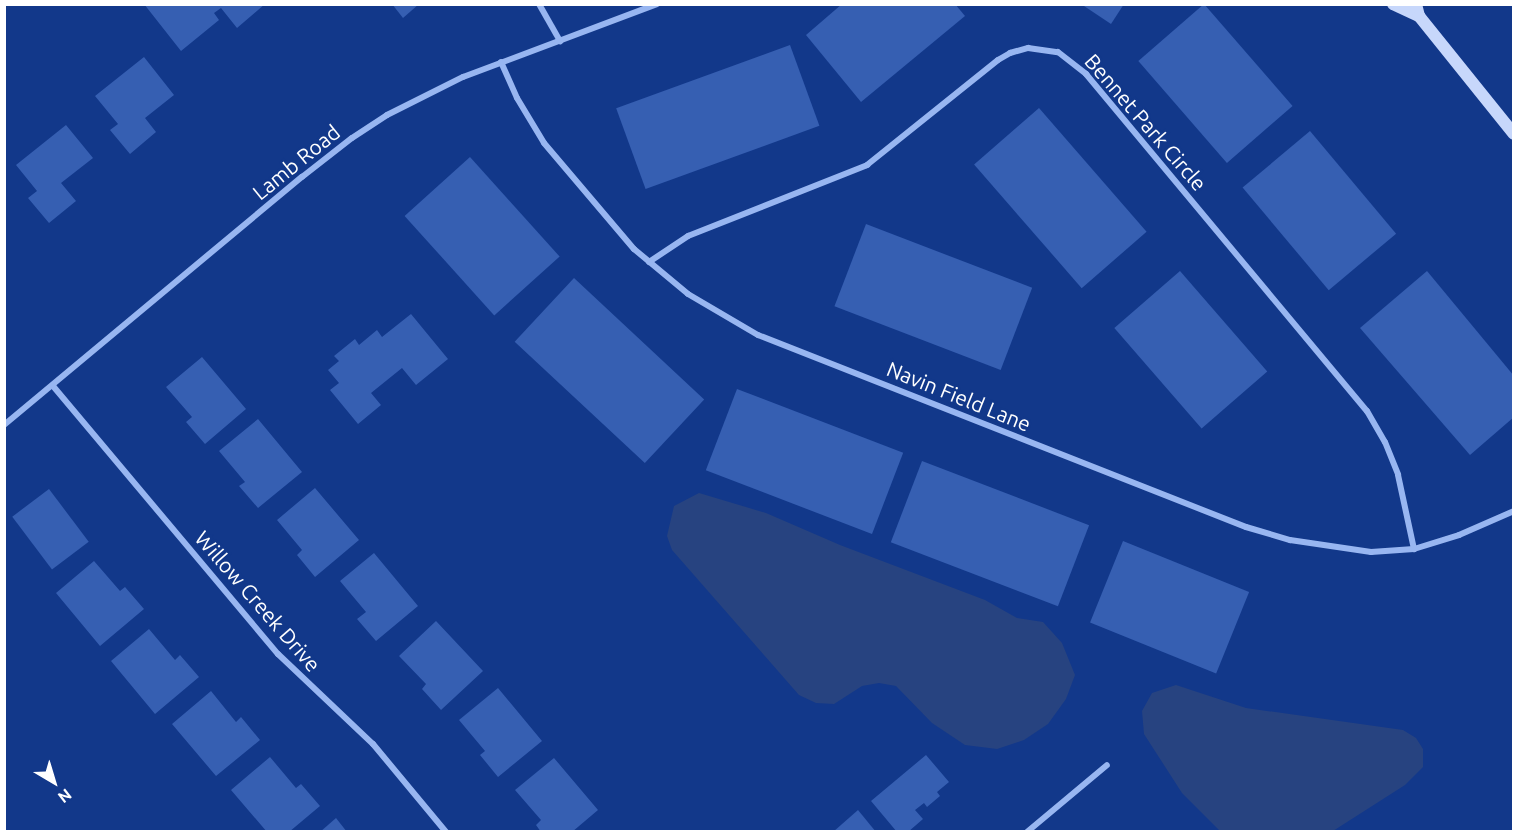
<!DOCTYPE html>
<style>
body{margin:0}
#map{position:relative;width:1518px;height:836px;overflow:hidden;background:#12388a;font-family:Ubuntu,sans-serif}
div>[style]{position:absolute}
.water>*{inset:0;background:#274380}
.building>*{inset:0;background:#365fb2;transform-origin:0 0}
.minor>*{height:6px;margin:-3px;padding:0 3px;transform-origin:3px;border-radius:3px;background:#98b6f1}
.secondary>*{height:12px;margin:-6px;padding:0 6px;transform-origin:6px;border-radius:6px;background:#c7d7fb}
span{translate:-50% -50%;white-space:nowrap;text-align:center;line-height:1.15;-webkit-text-stroke:5px #12388a;paint-order:stroke}
.street-label{font-size:21px;color:#fff}
.frame{position:absolute;inset:0;border:6px solid #fff;pointer-events:none}
.north{position:absolute;left:24px;top:752px;width:60px;height:60px;-webkit-text-stroke:4px #12388a;paint-order:stroke;rotate:142deg;font-size:16px;font-weight:700;line-height:24px;text-align:center;color:#fff}
.north::after{content:'';display:block;margin:auto;width:21px;height:27px;background:#fff;clip-path:polygon(50% 0,100% 100%,50% 72%,0 100%)}
</style>
<div id="map">
<div class="water">
<i style="clip-path:polygon(699px 493px,766px 513px,840px 545px,985px 600px,1017px 618px,1043px 622px,1062px 643px,1075px 675px,1066px 699px,1048px 724px,1024px 740px,997px 749px,965px 745px,932px 723px,896px 686px,879px 683px,862px 686px,834px 704px,816px 703px,799px 695px,672px 550px,667px 536px,674px 506px)"></i>
<i style="clip-path:polygon(1176px 685px,1246px 708px,1403px 730px,1416px 738px,1423px 749px,1423px 767px,1405px 785px,1333px 831px,1220px 831px,1182px 793px,1144px 734px,1142px 711px,1152px 693px)"></i>
</div>
<div class="building">
<i style="clip-path:polygon(144px 4px,265px 4px,237px 28px,221px 8px,214px 13px,219px 20px,181px 51px)"></i>
<i style="clip-path:polygon(392px 4px,419px 4px,403px 18px)"></i>
<i style="clip-path:polygon(842px 4px,955px 4px,965px 16px,861px 102px,806px 35px)"></i>
<i style="clip-path:polygon(1081px 4px,1124px 4px,1111px 24px)"></i>
<i style="left:1204px;top:4px;width:135px;height:87px;rotate:49deg"></i>
<i style="left:790px;top:45px;width:86px;height:185px;rotate:70deg"></i>
<i style="clip-path:polygon(144px 57px,174px 95px,145px 118px,156px 132px,130px 154px,110px 130px,118px 124px,95px 96px)"></i>
<i style="left:1039px;top:108px;width:164px;height:86px;rotate:49deg"></i>
<i style="clip-path:polygon(66px 125px,93px 158px,61px 183px,76px 201px,49px 223px,28px 198px,37px 191px,16px 165px)"></i>
<i style="left:1310px;top:131px;width:134px;height:88px;rotate:50deg"></i>
<i style="left:470px;top:157px;width:134px;height:88px;rotate:48deg"></i>
<i style="left:866px;top:224px;width:178px;height:88px;rotate:21deg"></i>
<i style="left:1180px;top:271px;width:133px;height:87px;rotate:49deg"></i>
<i style="clip-path:polygon(1427px 271px,1514px 376px,1514px 417px,1470px 455px,1360px 328px)"></i>
<i style="left:574px;top:278px;width:178px;height:87px;rotate:43deg"></i>
<i style="clip-path:polygon(411px 314px,448px 359px,416px 385px,402px 368px,371px 393px,381px 405px,358px 424px,330px 390px,339px 383px,328px 370px,339px 361px,334px 356px,355px 339px,359px 345px,377px 330px,382px 337px)"></i>
<i style="clip-path:polygon(202px 357px,246px 409px,205px 444px,186px 422px,192px 417px,166px 387px)"></i>
<i style="left:737px;top:389px;width:178px;height:87px;rotate:21deg"></i>
<i style="clip-path:polygon(258px 419px,302px 472px,258px 508px,239px 486px,245px 482px,219px 451px)"></i>
<i style="left:922px;top:461px;width:179px;height:87px;rotate:21deg"></i>
<i style="clip-path:polygon(315px 488px,359px 540px,315px 577px,297px 555px,302px 550px,277px 520px)"></i>
<i style="left:49px;top:489px;width:66px;height:46px;rotate:53deg"></i>
<i style="left:1123px;top:541px;width:136px;height:88px;rotate:22deg"></i>
<i style="clip-path:polygon(374px 553px,418px 606px,376px 641px,357px 619px,366px 612px,340px 581px)"></i>
<i style="clip-path:polygon(94px 561px,120px 591px,125px 587px,144px 609px,100px 646px,56px 593px)"></i>
<i style="clip-path:polygon(436px 621px,483px 671px,441px 710px,422px 689px,426px 684px,399px 656px)"></i>
<i style="clip-path:polygon(149px 629px,175px 660px,180px 655px,199px 677px,155px 714px,111px 661px)"></i>
<i style="clip-path:polygon(498px 688px,542px 741px,498px 777px,480px 755px,485px 751px,459px 720px)"></i>
<i style="clip-path:polygon(211px 691px,236px 722px,241px 717px,260px 740px,216px 776px,172px 724px)"></i>
<i style="clip-path:polygon(926px 755px,949px 782px,937px 792px,940px 796px,927px 807px,924px 803px,915px 810px,923px 819px,908px 832px,897px 832px,871px 801px)"></i>
<i style="clip-path:polygon(270px 757px,296px 788px,301px 784px,320px 806px,289px 832px,267px 832px,231px 790px)"></i>
<i style="clip-path:polygon(554px 758px,598px 810px,572px 832px,541px 832px,536px 825px,541px 820px,515px 790px)"></i>
<i style="clip-path:polygon(858px 810px,876px 832px,833px 832px)"></i>
<i style="clip-path:polygon(336px 818px,347px 832px,320px 832px)"></i>
</div>
<div class="minor">
<i style="left:539px;top:4px;width:43px;rotate:60.4deg"></i>
<i style="left:501px;top:62px;width:39px;rotate:66deg"></i>
<i style="left:517px;top:98px;width:52px;rotate:59deg"></i>
<i style="left:544px;top:143px;width:139px;rotate:49.7deg"></i>
<i style="left:634px;top:249px;width:70px;rotate:39.8deg"></i>
<i style="left:688px;top:294px;width:81px;rotate:30.4deg"></i>
<i style="left:758px;top:335px;width:524px;rotate:21.48deg"></i>
<i style="left:1246px;top:527px;width:46px;rotate:16.5deg"></i>
<i style="left:1290px;top:540px;width:82px;rotate:8.4deg"></i>
<i style="left:1371px;top:552px;width:43px;rotate:-4deg"></i>
<i style="left:1414px;top:549px;width:47px;rotate:-17.3deg"></i>
<i style="left:1459px;top:535px;width:60px;rotate:-23.6deg"></i>
<i style="left:649px;top:262px;width:47px;rotate:-33.7deg"></i>
<i style="left:688px;top:236px;width:193px;rotate:-21.6deg"></i>
<i style="left:867px;top:165px;width:168px;rotate:-38.7deg"></i>
<i style="left:998px;top:60px;width:14px;rotate:-30deg"></i>
<i style="left:1010px;top:53px;width:19px;rotate:-16deg"></i>
<i style="left:1028px;top:48px;width:30px;rotate:8deg"></i>
<i style="left:1058px;top:52px;width:36px;rotate:38deg"></i>
<i style="left:1086px;top:74px;width:439px;rotate:50.2deg"></i>
<i style="left:1367px;top:411px;width:36px;rotate:60deg"></i>
<i style="left:1385px;top:442px;width:35px;rotate:68deg"></i>
<i style="left:1398px;top:475px;width:76px;rotate:77.8deg"></i>
<i style="left:53px;top:386px;width:350px;rotate:50deg"></i>
<i style="left:278px;top:654px;width:131px;rotate:43.5deg"></i>
<i style="left:373px;top:744px;width:114px;rotate:50.3deg"></i>
<i style="left:4px;top:425px;width:388px;rotate:-39.8deg"></i>
<i style="left:302px;top:177px;width:63px;rotate:-38deg"></i>
<i style="left:352px;top:138px;width:42px;rotate:-33.3deg"></i>
<i style="left:387px;top:115px;width:85px;rotate:-26.6deg"></i>
<i style="left:463px;top:77px;width:207px;rotate:-20.6deg"></i>
<i style="left:1027px;top:832px;width:104px;rotate:-39.9deg"></i>
</div>
<div class="secondary">
<i style="left:1393px;top:4px;width:29px;rotate:25deg"></i>
<i style="left:1416px;top:4px;width:12px;rotate:76deg"></i>
<i style="left:1419px;top:16px;width:151px;rotate:51.2deg"></i>
</div>
<div class="street-label">
<span style="left:1146px;top:122px;rotate:49deg">Bennet Park Circle</span>
<span style="left:296px;top:162px;rotate:-39deg">Lamb Road</span>
<span style="left:959px;top:396px;rotate:22deg">Navin Field Lane</span>
<span style="left:258px;top:601px;rotate:49deg">Willow Creek Drive</span>
</div>
<div class="frame"></div>
<div class="north">N</div>
</div>
